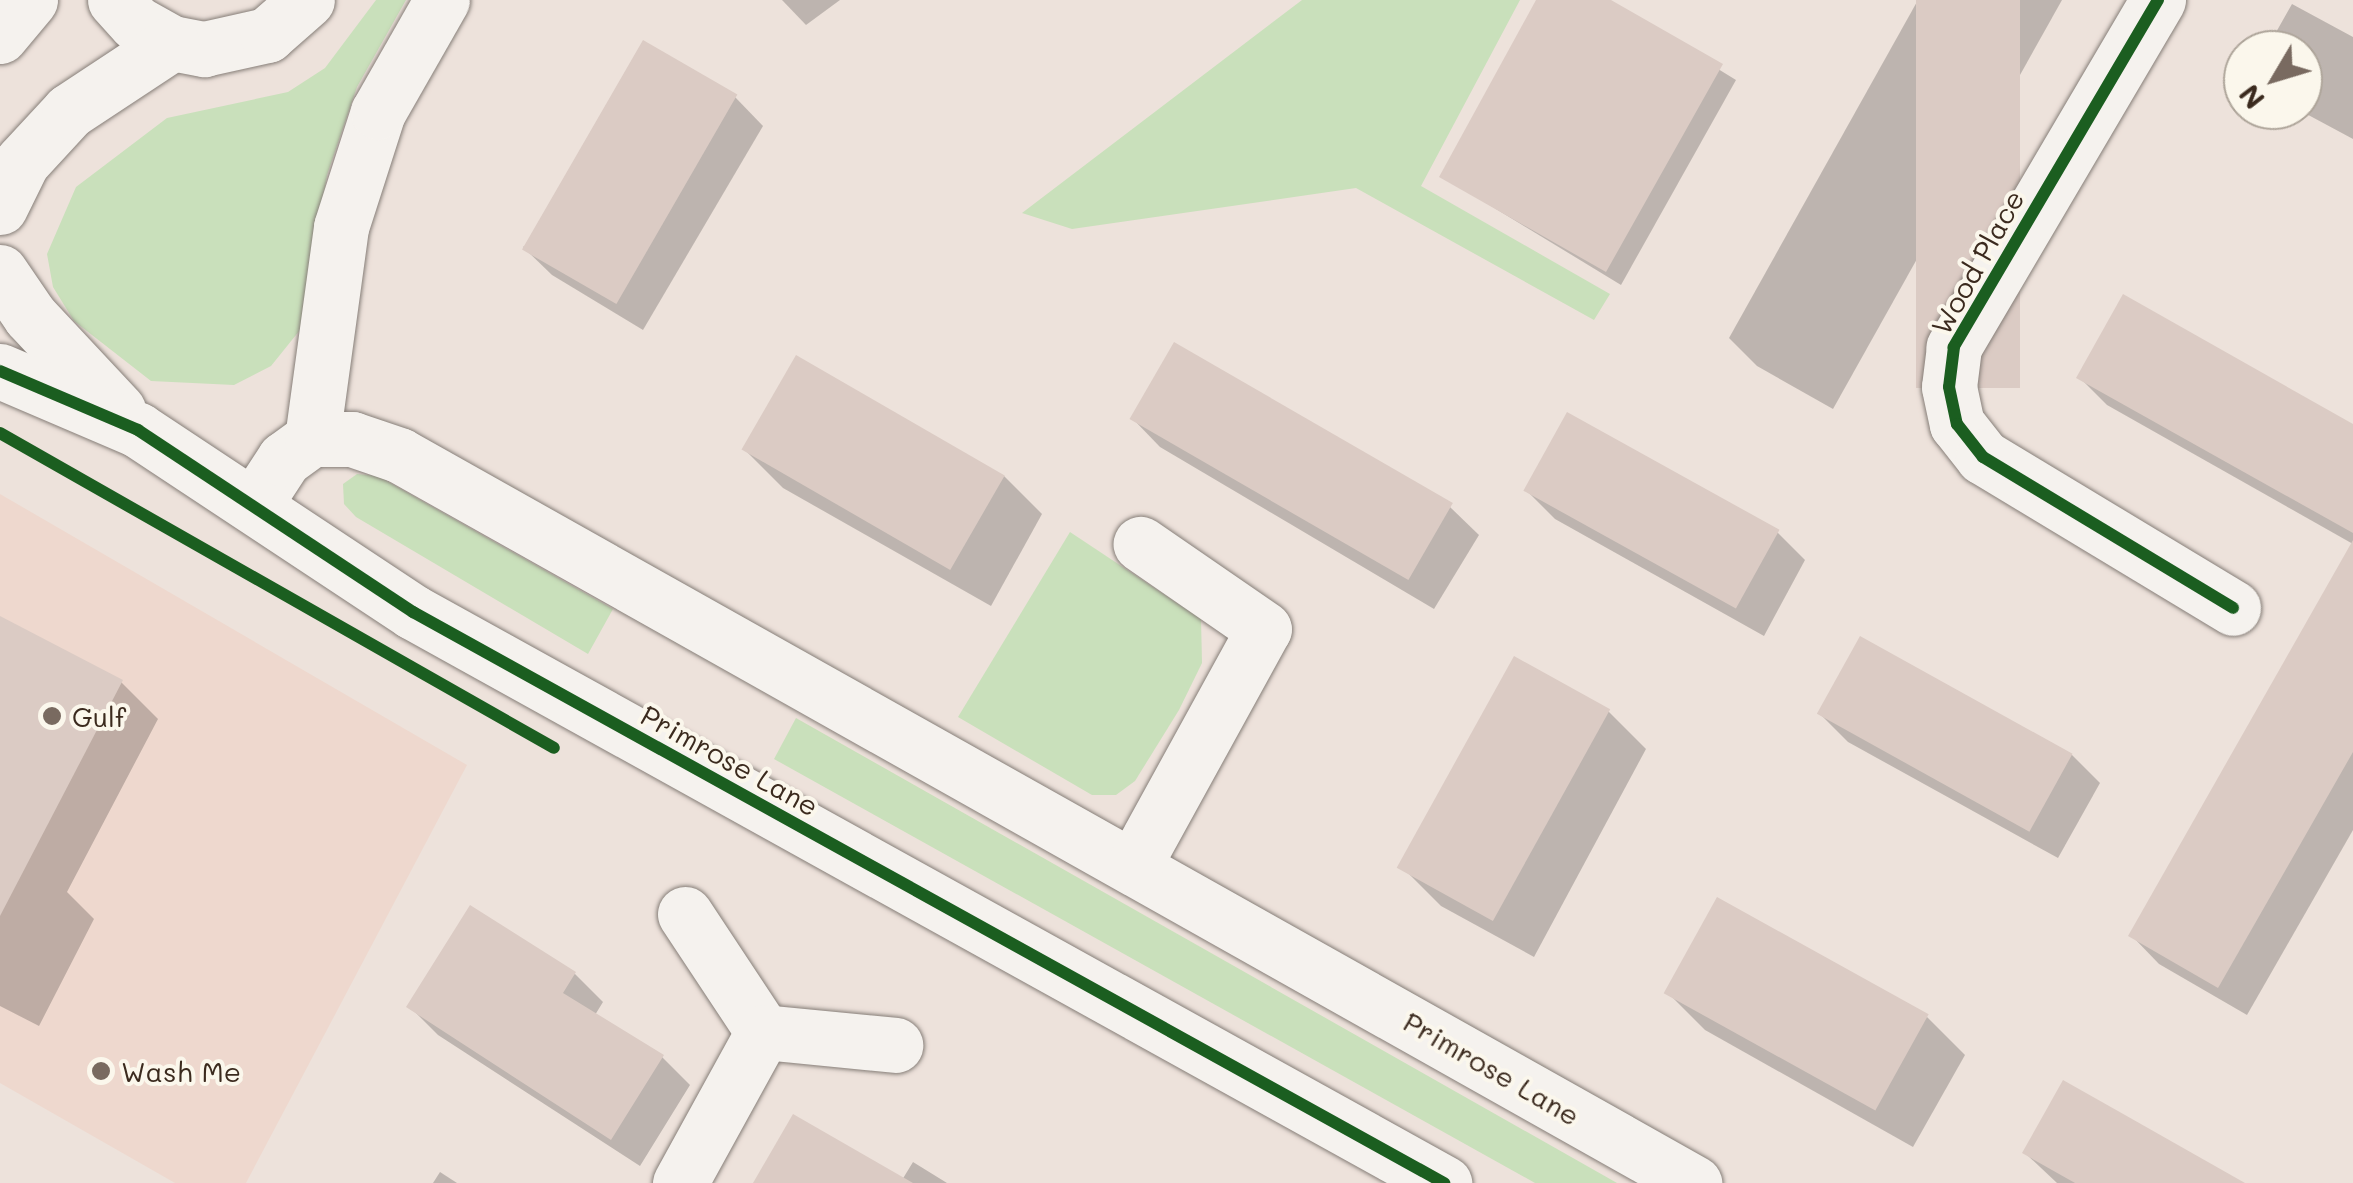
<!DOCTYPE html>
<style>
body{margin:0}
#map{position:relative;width:2353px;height:1183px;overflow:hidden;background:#ede2db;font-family:Mali,sans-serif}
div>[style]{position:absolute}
.built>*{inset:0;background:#eed8ce}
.green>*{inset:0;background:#c9e0bb}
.shadow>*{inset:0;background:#0003}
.building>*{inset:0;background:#dbcbc4;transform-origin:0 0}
.roads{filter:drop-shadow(0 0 2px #867e78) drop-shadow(0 0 2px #867e78)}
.street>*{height:55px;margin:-27.5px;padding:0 27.5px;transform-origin:27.5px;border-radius:27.5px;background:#f5f2ee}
.secondary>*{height:55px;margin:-27.5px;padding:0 27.5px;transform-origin:27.5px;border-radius:27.5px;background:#f5f2ee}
.cycleway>*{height:12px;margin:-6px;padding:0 6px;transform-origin:6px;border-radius:6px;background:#1b5e20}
.dots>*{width:28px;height:28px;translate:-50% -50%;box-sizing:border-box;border:5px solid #fbf7ec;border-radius:50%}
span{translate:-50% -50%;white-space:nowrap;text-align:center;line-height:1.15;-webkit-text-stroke:8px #fbf7ec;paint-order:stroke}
.street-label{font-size:28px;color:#3b2a1e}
.poi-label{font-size:28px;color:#3b2a1e}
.left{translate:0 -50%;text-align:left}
.north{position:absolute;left:2223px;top:30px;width:100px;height:100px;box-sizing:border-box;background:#fbf7ec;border:2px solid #aea59a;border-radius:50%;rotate:232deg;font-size:28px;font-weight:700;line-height:40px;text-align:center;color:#3b2a1e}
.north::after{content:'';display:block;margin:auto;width:35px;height:45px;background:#796a60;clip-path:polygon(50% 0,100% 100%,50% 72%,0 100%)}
</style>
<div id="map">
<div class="built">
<i style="clip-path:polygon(0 494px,467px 765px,246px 1183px,175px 1183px,0 1083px)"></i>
</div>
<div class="green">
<i style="clip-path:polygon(376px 0,406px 0,357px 87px,327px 175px,300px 330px,271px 366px,234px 385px,151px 381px,74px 321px,53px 287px,47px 254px,76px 187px,167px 118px,288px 92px,325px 68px)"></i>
<i style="clip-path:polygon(1302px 0,1520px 0,1421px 186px,1610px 294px,1594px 320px,1356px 188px,1072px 229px,1022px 213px)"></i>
<i style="clip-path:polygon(357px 474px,378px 476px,613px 609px,588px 654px,356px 517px,344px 504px,343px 484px)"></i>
<i style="clip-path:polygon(1070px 532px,1201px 619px,1202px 663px,1179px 710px,1135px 781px,1116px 795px,1092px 795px,958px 717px)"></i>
<i style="clip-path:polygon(796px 718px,1617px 1183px,1535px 1183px,774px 759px)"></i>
</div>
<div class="shadow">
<i style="clip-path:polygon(782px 0,840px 0,806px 25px)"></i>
<i style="clip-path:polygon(1539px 0,1606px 0,1736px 80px,1621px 285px,1442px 176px)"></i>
<i style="clip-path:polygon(1918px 0,2062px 0,1833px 409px,1757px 366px,1729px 338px)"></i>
<i style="clip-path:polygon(2292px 4px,2353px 37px,2353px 139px,2299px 110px,2303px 50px,2266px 50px)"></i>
<i style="clip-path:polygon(735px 97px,763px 126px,643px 330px,552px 275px,523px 247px)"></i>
<i style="clip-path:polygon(2079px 377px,2353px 427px,2353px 544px,2107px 405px)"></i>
<i style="clip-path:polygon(1132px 418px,1450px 507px,1479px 535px,1434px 609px,1160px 447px)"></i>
<i style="clip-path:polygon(745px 450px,1004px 476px,1042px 514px,991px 606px,783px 488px)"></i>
<i style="clip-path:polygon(1527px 491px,1777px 532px,1805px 560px,1764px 636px,1555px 519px)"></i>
<i style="clip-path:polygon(2353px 615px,2353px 830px,2247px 1015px,2159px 964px,2131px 935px)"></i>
<i style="clip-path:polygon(0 619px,121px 682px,158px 719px,67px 892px,94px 919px,39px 1026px,0 1006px)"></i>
<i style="clip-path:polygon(1861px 640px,2072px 755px,2100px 783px,2058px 858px,1848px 742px,1820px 714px)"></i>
<i style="clip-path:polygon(1608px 711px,1646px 749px,1534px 957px,1441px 906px,1403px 868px)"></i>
<i style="clip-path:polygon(1718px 900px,1927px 1017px,1965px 1055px,1913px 1147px,1705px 1030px,1667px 992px)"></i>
<i style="clip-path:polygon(575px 974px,603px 1002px,595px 1015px,662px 1057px,690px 1085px,640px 1166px,438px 1035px,410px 1007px)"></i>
<i style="clip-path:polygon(2025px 1153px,2241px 1183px,2057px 1183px)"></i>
<i style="clip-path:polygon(913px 1162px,947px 1183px,756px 1183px,902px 1180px)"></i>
<i style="clip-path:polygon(440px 1172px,457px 1183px,433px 1183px)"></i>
</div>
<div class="building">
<i style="clip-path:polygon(1536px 0,1611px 0,1723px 64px,1606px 272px,1439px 177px)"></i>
<i style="left:1916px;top:0;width:104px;height:388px"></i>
<i style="left:643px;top:40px;width:109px;height:242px;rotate:30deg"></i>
<i style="clip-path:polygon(2123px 294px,2353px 424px,2353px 533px,2076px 378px)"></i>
<i style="left:1174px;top:342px;width:322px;height:89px;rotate:30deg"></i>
<i style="left:796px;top:355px;width:241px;height:109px;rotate:30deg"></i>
<i style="left:1567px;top:412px;width:243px;height:90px;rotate:29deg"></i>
<i style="clip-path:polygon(2353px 540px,2353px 752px,2218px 988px,2128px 936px)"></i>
<i style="clip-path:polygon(0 616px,123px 680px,0 916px)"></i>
<i style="left:1860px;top:636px;width:243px;height:89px;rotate:29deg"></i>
<i style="left:1514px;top:656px;width:110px;height:242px;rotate:29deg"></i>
<i style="left:1717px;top:897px;width:242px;height:110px;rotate:29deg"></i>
<i style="clip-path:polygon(470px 905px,576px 972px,563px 993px,664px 1055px,611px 1140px,406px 1007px)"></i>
<i style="clip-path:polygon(2063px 1080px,2125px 1115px,2245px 1183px,2075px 1183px,2022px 1153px)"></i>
<i style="clip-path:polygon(793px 1114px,913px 1183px,753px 1183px)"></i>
</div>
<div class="roads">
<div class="street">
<i style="left:2158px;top:0;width:403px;rotate:120.5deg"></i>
<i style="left:1954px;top:347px;width:40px;rotate:97.1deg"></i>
<i style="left:1949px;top:387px;width:38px;rotate:78deg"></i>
<i style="left:1957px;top:424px;width:42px;rotate:51.8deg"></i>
<i style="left:1983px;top:457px;width:292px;rotate:31.1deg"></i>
<i style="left:0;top:272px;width:53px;rotate:55.7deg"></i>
<i style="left:30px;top:316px;width:129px;rotate:46.9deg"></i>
<i style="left:0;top:371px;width:150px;rotate:23.1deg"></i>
<i style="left:138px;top:430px;width:330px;rotate:33.5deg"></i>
<i style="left:413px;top:612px;width:1179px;rotate:28.98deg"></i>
<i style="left:312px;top:439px;width:40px"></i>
<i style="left:352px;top:439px;width:50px;rotate:18.8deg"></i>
<i style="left:399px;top:455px;width:1486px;rotate:29.34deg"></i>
<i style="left:254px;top:505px;width:55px;rotate:-56.9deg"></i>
<i style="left:284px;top:459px;width:34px;rotate:-36deg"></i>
<i style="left:312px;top:439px;width:214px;rotate:-82.2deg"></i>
<i style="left:341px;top:227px;width:121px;rotate:-72.2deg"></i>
<i style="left:378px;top:112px;width:129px;rotate:-60.3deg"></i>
<i style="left:1134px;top:865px;width:269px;rotate:-61.2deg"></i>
<i style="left:1264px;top:629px;width:150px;rotate:-145.4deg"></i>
<i style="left:685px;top:914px;width:141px;rotate:56.5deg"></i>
<i style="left:763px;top:1032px;width:133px;rotate:5.6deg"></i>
<i style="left:680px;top:1183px;width:172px;rotate:-61.2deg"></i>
</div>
<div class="secondary">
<i style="left:115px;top:0;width:31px;rotate:48deg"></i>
<i style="left:136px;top:23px;width:41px;rotate:29.1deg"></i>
<i style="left:172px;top:43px;width:33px;rotate:11deg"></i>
<i style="left:204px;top:49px;width:65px;rotate:-12.5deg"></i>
<i style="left:267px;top:35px;width:53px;rotate:-41.2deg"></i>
<i style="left:0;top:36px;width:47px;rotate:-50.2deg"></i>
<i style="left:0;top:207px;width:50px;rotate:-63.9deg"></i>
<i style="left:22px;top:162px;width:69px;rotate:-47.3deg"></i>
<i style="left:69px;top:111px;width:123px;rotate:-33.4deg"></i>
</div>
</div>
<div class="cycleway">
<i style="left:2158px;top:0;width:403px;rotate:120.5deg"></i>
<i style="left:1954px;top:347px;width:40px;rotate:97.1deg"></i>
<i style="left:1949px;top:387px;width:38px;rotate:78deg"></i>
<i style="left:1957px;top:424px;width:42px;rotate:51.8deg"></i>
<i style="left:1983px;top:457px;width:292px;rotate:31.1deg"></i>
<i style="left:0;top:371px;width:150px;rotate:23.1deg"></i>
<i style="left:138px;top:430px;width:330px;rotate:33.5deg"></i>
<i style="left:413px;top:612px;width:1179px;rotate:28.98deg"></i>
<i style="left:0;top:433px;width:637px;rotate:29.62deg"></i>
</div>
<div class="dots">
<i style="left:52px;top:716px;background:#796a60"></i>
<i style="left:101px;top:1071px;background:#796a60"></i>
</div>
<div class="street-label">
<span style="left:1977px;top:262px;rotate:-61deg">Wood Place</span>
<span style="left:730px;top:760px;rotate:29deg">Primrose Lane</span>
<span style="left:1492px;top:1068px;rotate:30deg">Primrose Lane</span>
</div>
<div class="poi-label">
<span class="left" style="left:72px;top:716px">Gulf</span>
<span class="left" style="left:121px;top:1071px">Wash Me</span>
</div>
<div class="north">N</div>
</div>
